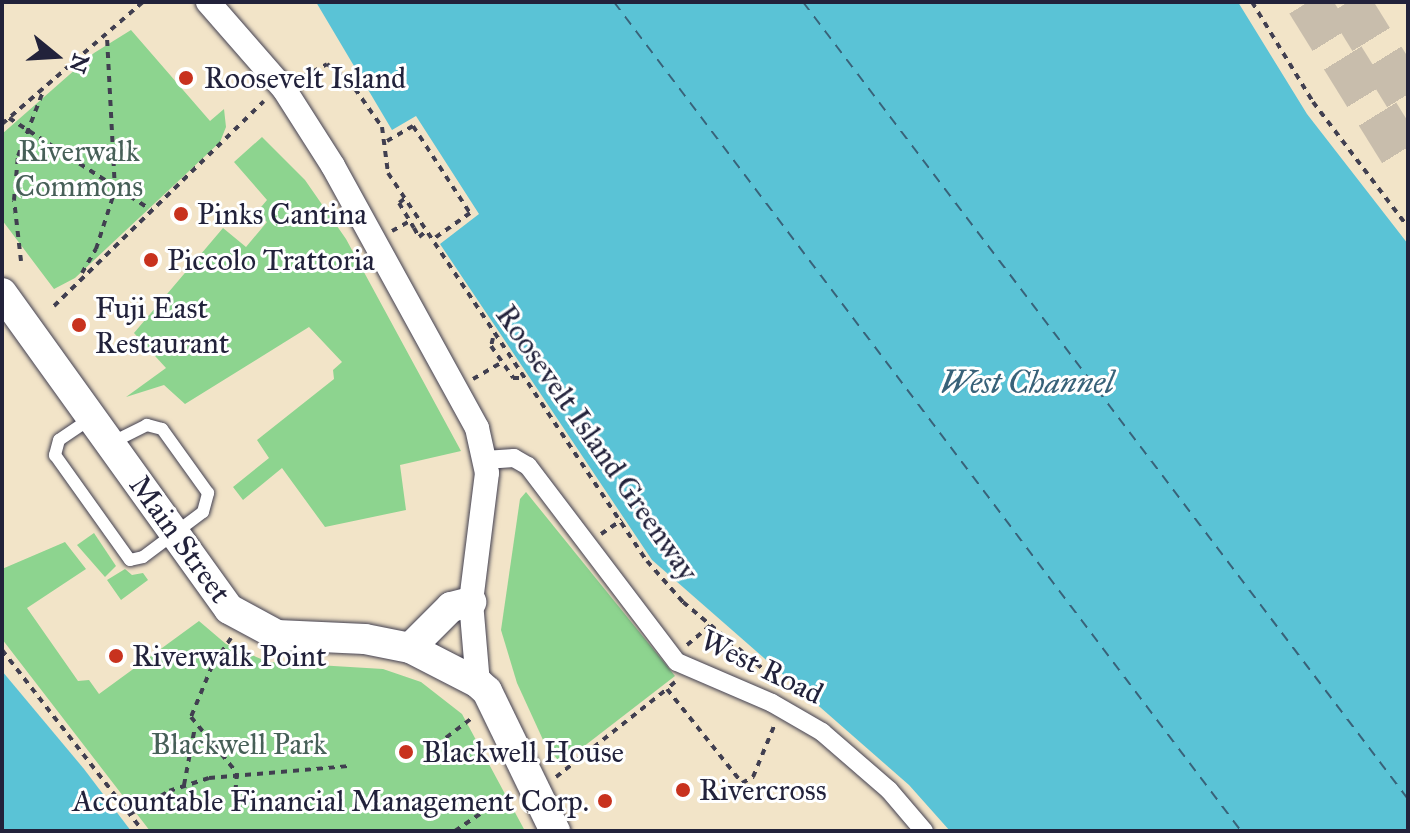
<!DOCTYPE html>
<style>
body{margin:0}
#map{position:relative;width:1410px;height:833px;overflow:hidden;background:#f2e4c8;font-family:"IM FELL Great Primer",serif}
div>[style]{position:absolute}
.green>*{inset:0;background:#8dd48f}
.water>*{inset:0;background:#5ac3d6}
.ferry>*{height:2px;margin-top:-1px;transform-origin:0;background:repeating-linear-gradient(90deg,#386279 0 10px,transparent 0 18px)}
.motorway-tunnel>*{height:44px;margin-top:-22px;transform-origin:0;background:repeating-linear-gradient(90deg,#c8bdac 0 44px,transparent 0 66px)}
.path>*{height:4px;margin-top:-2px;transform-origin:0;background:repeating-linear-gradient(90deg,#413f50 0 6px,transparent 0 12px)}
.roads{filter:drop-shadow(0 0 2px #413f50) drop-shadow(0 0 2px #413f50)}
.service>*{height:12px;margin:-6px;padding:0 6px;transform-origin:6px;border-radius:6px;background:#fff}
.pedestrian>*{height:18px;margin:-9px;padding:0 9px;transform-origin:9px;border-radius:9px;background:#fff}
.minor>*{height:24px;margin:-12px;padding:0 12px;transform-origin:12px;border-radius:12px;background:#fff}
.tertiary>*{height:30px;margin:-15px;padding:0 15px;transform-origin:15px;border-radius:15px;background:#fff}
.dots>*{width:22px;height:22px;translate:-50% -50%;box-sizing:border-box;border:4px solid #fff;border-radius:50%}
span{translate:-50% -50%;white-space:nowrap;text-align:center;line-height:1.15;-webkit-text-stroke:6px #fff;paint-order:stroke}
.poi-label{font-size:30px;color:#22223b}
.left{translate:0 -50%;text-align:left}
.right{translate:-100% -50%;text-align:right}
.park-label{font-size:30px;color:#476058}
.street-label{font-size:30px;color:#22223b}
.water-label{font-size:32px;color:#386279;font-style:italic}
.frame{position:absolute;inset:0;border:4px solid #22223b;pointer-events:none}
.north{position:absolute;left:16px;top:16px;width:80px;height:80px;-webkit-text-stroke:6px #fff;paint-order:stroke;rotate:108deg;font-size:22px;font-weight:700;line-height:32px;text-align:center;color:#22223b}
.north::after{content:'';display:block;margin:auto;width:28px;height:36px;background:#22223b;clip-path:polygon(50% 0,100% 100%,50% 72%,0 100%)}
</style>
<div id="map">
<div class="green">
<i style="clip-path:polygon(131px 30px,210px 121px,224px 109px,226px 127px,220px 142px,75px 278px,54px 289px,2px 220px,2px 134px,94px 53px)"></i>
<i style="clip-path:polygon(262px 137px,305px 180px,346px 239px,461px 451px,400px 465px,406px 510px,325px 527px,282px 468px,243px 500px,233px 487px,269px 458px,257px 440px,334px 379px,333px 370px,342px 362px,309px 327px,185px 404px,164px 385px,126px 397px,166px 368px,134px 333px,223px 228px,246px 247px,267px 222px,256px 213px,267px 200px,234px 162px)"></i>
<i style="clip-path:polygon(526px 492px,675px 676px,561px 764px,544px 742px,517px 683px,501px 630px,520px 499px)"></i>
<i style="clip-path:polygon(94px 533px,116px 566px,105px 577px,77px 545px)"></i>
<i style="clip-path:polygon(65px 542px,86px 569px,27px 608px,78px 681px,89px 680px,99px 694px,199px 621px,226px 644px,268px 662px,383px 669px,421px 682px,462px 714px,525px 831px,150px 831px,2px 639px,2px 569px)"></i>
<i style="clip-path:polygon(125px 569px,132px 575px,143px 573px,148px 580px,121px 600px,107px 580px)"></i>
</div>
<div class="water">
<i style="clip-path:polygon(316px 2px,1238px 2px,1307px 114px,1408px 244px,1408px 831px,950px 831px,909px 785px,652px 560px,440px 244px,479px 214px,416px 116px,392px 130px)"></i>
<i style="clip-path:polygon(2px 671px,84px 769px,131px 831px,2px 831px)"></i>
</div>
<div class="ferry">
<i style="left:614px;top:2px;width:1039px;rotate:52.9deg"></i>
<i style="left:803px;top:2px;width:1001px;rotate:52.8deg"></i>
</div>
<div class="motorway-tunnel">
<i style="left:1308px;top:2px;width:190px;rotate:58.2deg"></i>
<i style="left:1348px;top:2px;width:114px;rotate:58.3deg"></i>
</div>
<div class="path">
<i style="left:1252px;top:2px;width:117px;rotate:58.6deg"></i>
<i style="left:1313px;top:102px;width:157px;rotate:52.8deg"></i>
<i style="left:302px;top:77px;width:28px;rotate:-27deg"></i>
<i style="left:327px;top:64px;width:26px;rotate:36deg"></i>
<i style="left:348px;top:79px;width:59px;rotate:54.7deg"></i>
<i style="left:382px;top:127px;width:46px;rotate:82.6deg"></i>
<i style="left:388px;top:173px;width:467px;rotate:56.3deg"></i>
<i style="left:647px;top:561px;width:55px;rotate:48.7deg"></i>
<i style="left:683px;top:602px;width:129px;rotate:40deg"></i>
<i style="left:9px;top:118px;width:169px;rotate:32.9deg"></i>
<i style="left:2px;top:124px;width:186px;rotate:-40.9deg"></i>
<i style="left:387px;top:141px;width:30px;rotate:-30deg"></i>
<i style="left:413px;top:126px;width:104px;rotate:56.8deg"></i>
<i style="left:470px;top:213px;width:47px;rotate:144.6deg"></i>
<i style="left:404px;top:199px;width:6px;rotate:141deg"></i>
<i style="left:399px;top:203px;width:29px;rotate:59deg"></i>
<i style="left:414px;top:228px;width:10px;rotate:61deg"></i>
<i style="left:419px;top:237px;width:8px;rotate:-40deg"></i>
<i style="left:392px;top:231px;width:21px;rotate:-29deg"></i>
<i style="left:21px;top:261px;width:61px;rotate:-96.5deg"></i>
<i style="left:14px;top:200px;width:44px;rotate:-84.8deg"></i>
<i style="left:18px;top:156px;width:72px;rotate:-68.8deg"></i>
<i style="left:82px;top:273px;width:28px;rotate:-60deg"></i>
<i style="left:96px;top:249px;width:62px;rotate:-72.1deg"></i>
<i style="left:115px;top:190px;width:155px;rotate:-93deg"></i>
<i style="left:54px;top:306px;width:293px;rotate:-44.3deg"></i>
<i style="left:493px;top:338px;width:8px;rotate:104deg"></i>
<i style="left:491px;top:346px;width:39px;rotate:55deg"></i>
<i style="left:513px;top:378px;width:11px"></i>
<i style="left:473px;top:379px;width:34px;rotate:-30deg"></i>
<i style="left:601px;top:534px;width:25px;rotate:-34deg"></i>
<i style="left:231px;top:638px;width:34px;rotate:124deg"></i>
<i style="left:212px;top:666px;width:55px;rotate:112.4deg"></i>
<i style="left:191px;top:717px;width:72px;rotate:50.6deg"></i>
<i style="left:237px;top:773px;width:23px;rotate:95deg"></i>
<i style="left:687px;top:645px;width:31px;rotate:-40deg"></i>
<i style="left:2px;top:650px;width:229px;rotate:52.1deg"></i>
<i style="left:675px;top:682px;width:11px;rotate:139deg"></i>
<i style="left:667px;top:689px;width:120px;rotate:51.4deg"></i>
<i style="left:742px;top:783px;width:13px;rotate:-29deg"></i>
<i style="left:753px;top:777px;width:55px;rotate:-67.6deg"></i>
<i style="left:427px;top:752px;width:56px;rotate:-37.1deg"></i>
<i style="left:556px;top:777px;width:142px;rotate:-38.4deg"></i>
<i style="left:184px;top:785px;width:59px;rotate:-79.3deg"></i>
<i style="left:130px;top:814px;width:45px;rotate:-30.5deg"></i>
<i style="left:169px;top:791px;width:42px;rotate:-18deg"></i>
<i style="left:209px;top:778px;width:142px;rotate:-4.9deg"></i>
<i style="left:455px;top:831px;width:65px;rotate:-34.4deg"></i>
</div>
<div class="roads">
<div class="service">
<i style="left:90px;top:419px;width:37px;rotate:146deg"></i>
<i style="left:59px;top:440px;width:16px;rotate:105deg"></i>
<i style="left:55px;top:455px;width:129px;rotate:54.5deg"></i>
<i style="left:130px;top:560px;width:13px;rotate:-13deg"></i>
<i style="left:143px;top:557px;width:75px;rotate:-36.9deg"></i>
<i style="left:203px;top:512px;width:20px;rotate:-75deg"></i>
<i style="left:208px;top:493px;width:79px;rotate:-125.7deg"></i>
<i style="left:162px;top:429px;width:16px;rotate:-165deg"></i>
<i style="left:147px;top:425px;width:40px;rotate:153.4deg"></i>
</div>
<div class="pedestrian">
<i style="left:485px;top:460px;width:29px;rotate:-4deg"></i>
<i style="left:514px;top:458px;width:16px;rotate:30deg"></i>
<i style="left:528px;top:466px;width:246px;rotate:52.8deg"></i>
<i style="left:677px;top:662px;width:103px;rotate:23.3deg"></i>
<i style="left:772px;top:703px;width:58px;rotate:30.1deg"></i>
<i style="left:822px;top:732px;width:89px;rotate:40.9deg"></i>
<i style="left:889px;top:790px;width:54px;rotate:49.5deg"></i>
</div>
<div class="minor">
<i style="left:208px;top:2px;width:116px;rotate:48.9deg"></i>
<i style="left:284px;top:89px;width:91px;rotate:57.5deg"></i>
<i style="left:333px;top:166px;width:299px;rotate:61.2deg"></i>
<i style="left:477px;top:428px;width:46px;rotate:77.5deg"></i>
<i style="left:487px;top:473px;width:130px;rotate:97.1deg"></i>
<i style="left:471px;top:602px;width:81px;rotate:85.1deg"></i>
</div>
<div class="tertiary">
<i style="left:2px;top:293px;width:389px;rotate:54.3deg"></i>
<i style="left:229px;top:609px;width:55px;rotate:28.4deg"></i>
<i style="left:277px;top:635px;width:88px;rotate:2.6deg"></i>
<i style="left:365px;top:639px;width:46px;rotate:11.3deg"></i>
<i style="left:410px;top:648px;width:76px;rotate:27.2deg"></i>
<i style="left:478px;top:683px;width:12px;rotate:42deg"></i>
<i style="left:487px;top:691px;width:156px;rotate:64.1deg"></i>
<i style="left:410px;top:648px;width:58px;rotate:-45deg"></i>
<i style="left:451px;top:607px;width:21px;rotate:-14deg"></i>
</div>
</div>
<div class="dots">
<i style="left:186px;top:78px;background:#c8321e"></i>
<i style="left:181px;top:214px;background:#c8321e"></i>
<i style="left:151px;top:260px;background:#c8321e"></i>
<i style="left:79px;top:325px;background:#c8321e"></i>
<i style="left:116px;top:656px;background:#c8321e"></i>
<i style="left:406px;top:752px;background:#c8321e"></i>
<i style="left:683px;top:790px;background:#c8321e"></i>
<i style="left:605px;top:801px;background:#c8321e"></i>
</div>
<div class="poi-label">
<span class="left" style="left:204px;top:78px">Roosevelt Island</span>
<span class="left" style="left:197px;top:214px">Pinks Cantina</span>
<span class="left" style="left:167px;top:260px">Piccolo Trattoria</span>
<span class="left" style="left:95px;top:325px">Fuji East<br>Restaurant</span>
<span class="left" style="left:132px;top:656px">Riverwalk Point</span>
<span class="left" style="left:422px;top:752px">Blackwell House</span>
<span class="left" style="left:699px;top:790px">Rivercross</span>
<span class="right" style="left:589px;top:801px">Accountable Financial Management Corp.</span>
</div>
<div class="park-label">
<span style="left:79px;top:168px">Riverwalk<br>Commons</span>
<span style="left:239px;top:744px">Blackwell Park</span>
</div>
<div class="street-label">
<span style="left:597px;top:443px;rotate:55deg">Roosevelt Island Greenway</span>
<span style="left:180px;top:539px;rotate:54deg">Main Street</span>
<span style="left:762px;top:667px;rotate:26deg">West Road</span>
</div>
<div class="water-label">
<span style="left:1027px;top:383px">West Channel</span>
</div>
<div class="frame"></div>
<div class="north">N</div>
</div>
